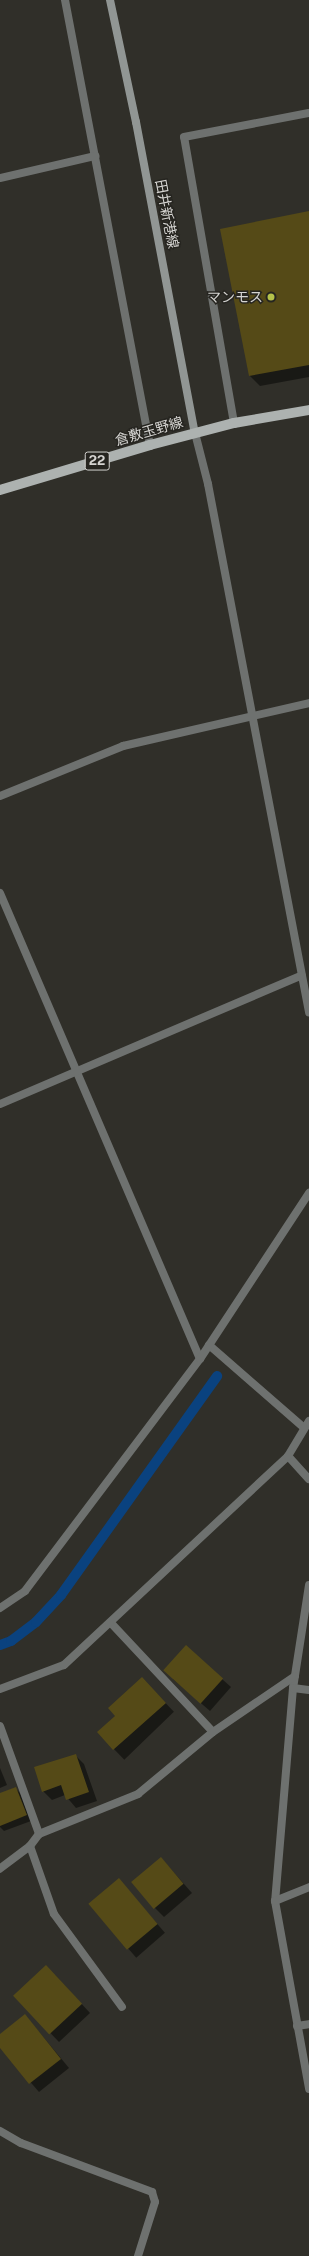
<!DOCTYPE html>
<meta charset="utf-8">
<style>
body{margin:0}
#map{position:relative;width:309px;height:2256px;overflow:hidden;background:#302f29;font-family:"Public Sans","Noto Sans JP",sans-serif}
div>[style]{position:absolute}
.shadow>*{inset:0;background:#0007;transform-origin:0 0}
.stream>*{height:10px;margin:-5px;padding:0 5px;transform-origin:5px;border-radius:5px;background:#0a427f}
.building>*{inset:0;background:#554a17;transform-origin:0 0}
.street>*{height:8px;margin:-4px;padding:0 4px;transform-origin:4px;border-radius:4px;background:#6e716f}
.secondary>*{height:8px;margin:-4px;padding:0 4px;transform-origin:4px;border-radius:4px;background:#919694}
.primary>*{height:10px;margin:-5px;padding:0 5px;transform-origin:5px;border-radius:5px;background:#adb2b0}
.dots>*{width:11px;height:11px;translate:-50% -50%;box-sizing:border-box;border:2px solid #262520;border-radius:50%}
span{translate:-50% -50%;white-space:nowrap;text-align:center;line-height:1.15;-webkit-text-stroke:3px #262520;paint-order:stroke}
.shield-label span{padding:1px 3px;background:#262520;border:1px solid;border-radius:3px;-webkit-text-stroke-width:0}
.shield-label{font-size:13px;color:#d5d4d1;font-weight:700}
.street-label{font-size:14px;color:#d5d4d1}
.poi-label{font-size:14px;color:#d5d4d1}
.right{translate:-100% -50%;text-align:right}
</style>
<div id="map">
<div class="shadow">
<i style="clip-path:polygon(309px 212px,309px 377px,260px 386px,250px 376px,221px 230px)"></i>
<i style="clip-path:polygon(173px 1679px,222px 1679px,231px 1687px,210px 1711px)"></i>
<i style="left:151px;top:1688px;width:33px;height:69px;rotate:46deg"></i>
<i style="clip-path:polygon(75px 1755px,84px 1764px,97px 1801px,76px 1808px,65px 1795px,52px 1800px,43px 1791px)"></i>
<i style="clip-path:polygon(0 1768px,7px 1785px,0 1788px)"></i>
<i style="clip-path:polygon(15px 1788px,20px 1793px,31px 1821px,4px 1831px,0 1827px,0 1794px)"></i>
<i style="clip-path:polygon(161px 1858px,192px 1893px,164px 1917px,155px 1908px)"></i>
<i style="left:119px;top:1880px;width:70px;height:38px;rotate:49deg"></i>
<i style="clip-path:polygon(55px 1975px,90px 2013px,59px 2042px,15px 1996px)"></i>
<i style="clip-path:polygon(25px 2015px,69px 2068px,39px 2092px,0 2047px,0 2036px)"></i>
</div>
<div class="stream">
<i style="left:0;top:1645px;width:12px;rotate:-20deg"></i>
<i style="left:11px;top:1641px;width:31px;rotate:-37deg"></i>
<i style="left:36px;top:1622px;width:37px;rotate:-47deg"></i>
<i style="left:61px;top:1595px;width:269px;rotate:-54.5deg"></i>
</div>
<div class="building">
<i style="clip-path:polygon(309px 211px,309px 365px,249px 376px,220px 229px)"></i>
<i style="left:186px;top:1645px;width:50px;height:34px;rotate:42deg"></i>
<i style="clip-path:polygon(142px 1677px,166px 1703px,113px 1750px,97px 1732px,115px 1716px,108px 1708px)"></i>
<i style="clip-path:polygon(76px 1754px,89px 1792px,66px 1800px,61px 1785px,42px 1792px,34px 1767px)"></i>
<i style="clip-path:polygon(16px 1787px,27px 1815px,0 1826px,0 1793px)"></i>
<i style="left:161px;top:1857px;width:35px;height:39px;rotate:50deg"></i>
<i style="left:119px;top:1878px;width:60px;height:40px;rotate:50deg"></i>
<i style="left:46px;top:1965px;width:53px;height:45px;rotate:47deg"></i>
<i style="clip-path:polygon(25px 2014px,61px 2059px,29px 2084px,0 2048px,0 2034px)"></i>
</div>
<div class="street">
<i style="left:65px;top:0;width:453px;rotate:79.2deg"></i>
<i style="left:0;top:178px;width:98px;rotate:-13deg"></i>
<i style="left:234px;top:423px;width:290px;rotate:-99.9deg"></i>
<i style="left:184px;top:137px;width:127px;rotate:-10.9deg"></i>
<i style="left:195px;top:433px;width:53px;rotate:75.7deg"></i>
<i style="left:208px;top:484px;width:538px;rotate:79.17deg"></i>
<i style="left:0;top:796px;width:133px;rotate:-22.1deg"></i>
<i style="left:123px;top:746px;width:191px;rotate:-13deg"></i>
<i style="left:0;top:893px;width:507px;rotate:66.77deg"></i>
<i style="left:0;top:1104px;width:328px;rotate:-23.1deg"></i>
<i style="left:209px;top:1345px;width:126px;rotate:41.1deg"></i>
<i style="left:288px;top:1456px;width:31px;rotate:48deg"></i>
<i style="left:309px;top:1585px;width:104px;rotate:98.8deg"></i>
<i style="left:293px;top:1688px;width:214px;rotate:94.8deg"></i>
<i style="left:275px;top:1901px;width:191px;rotate:79.7deg"></i>
<i style="left:0;top:1608px;width:30px;rotate:-34deg"></i>
<i style="left:25px;top:1591px;width:291px;rotate:-53deg"></i>
<i style="left:200px;top:1359px;width:199px;rotate:-56.7deg"></i>
<i style="left:111px;top:1623px;width:149px;rotate:46.9deg"></i>
<i style="left:293px;top:1688px;width:16px;rotate:7deg"></i>
<i style="left:0;top:1689px;width:68px;rotate:-20.6deg"></i>
<i style="left:64px;top:1665px;width:306px;rotate:-43deg"></i>
<i style="left:288px;top:1456px;width:41px;rotate:-59deg"></i>
<i style="left:0;top:1726px;width:115px;rotate:70.1deg"></i>
<i style="left:39px;top:1834px;width:15px;rotate:127deg"></i>
<i style="left:30px;top:1846px;width:38px;rotate:143deg"></i>
<i style="left:39px;top:1834px;width:107px;rotate:-22deg"></i>
<i style="left:138px;top:1794px;width:97px;rotate:-39.6deg"></i>
<i style="left:213px;top:1732px;width:99px;rotate:-34.3deg"></i>
<i style="left:30px;top:1846px;width:72px;rotate:70.6deg"></i>
<i style="left:54px;top:1914px;width:115px;rotate:53.8deg"></i>
<i style="left:275px;top:1901px;width:37px;rotate:-22deg"></i>
<i style="left:297px;top:2026px;width:12px;rotate:-9deg"></i>
<i style="left:0;top:2131px;width:24px;rotate:30deg"></i>
<i style="left:21px;top:2143px;width:140px;rotate:20.5deg"></i>
<i style="left:152px;top:2192px;width:10px;rotate:73deg"></i>
<i style="left:155px;top:2202px;width:57px;rotate:107.5deg"></i>
</div>
<div class="secondary">
<i style="left:110px;top:0;width:125px;rotate:78deg"></i>
<i style="left:136px;top:122px;width:317px;rotate:79.3deg"></i>
</div>
<div class="primary">
<i style="left:0;top:490px;width:157px;rotate:-16.7deg"></i>
<i style="left:150px;top:445px;width:87px;rotate:-14.7deg"></i>
<i style="left:234px;top:423px;width:76px;rotate:-9.8deg"></i>
</div>
<div class="dots">
<i style="left:271px;top:297px;background:#b4c24a"></i>
</div>
<div class="shield-label">
<span style="left:97px;top:461px">22</span>
</div>
<div class="street-label">
<span style="left:167px;top:214px;rotate:79deg">田井新港線</span>
<span style="left:149px;top:431px;rotate:-16deg">倉敷玉野線</span>
</div>
<div class="poi-label">
<span class="right" style="left:263px;top:297px">マンモス</span>
</div>
</div>
